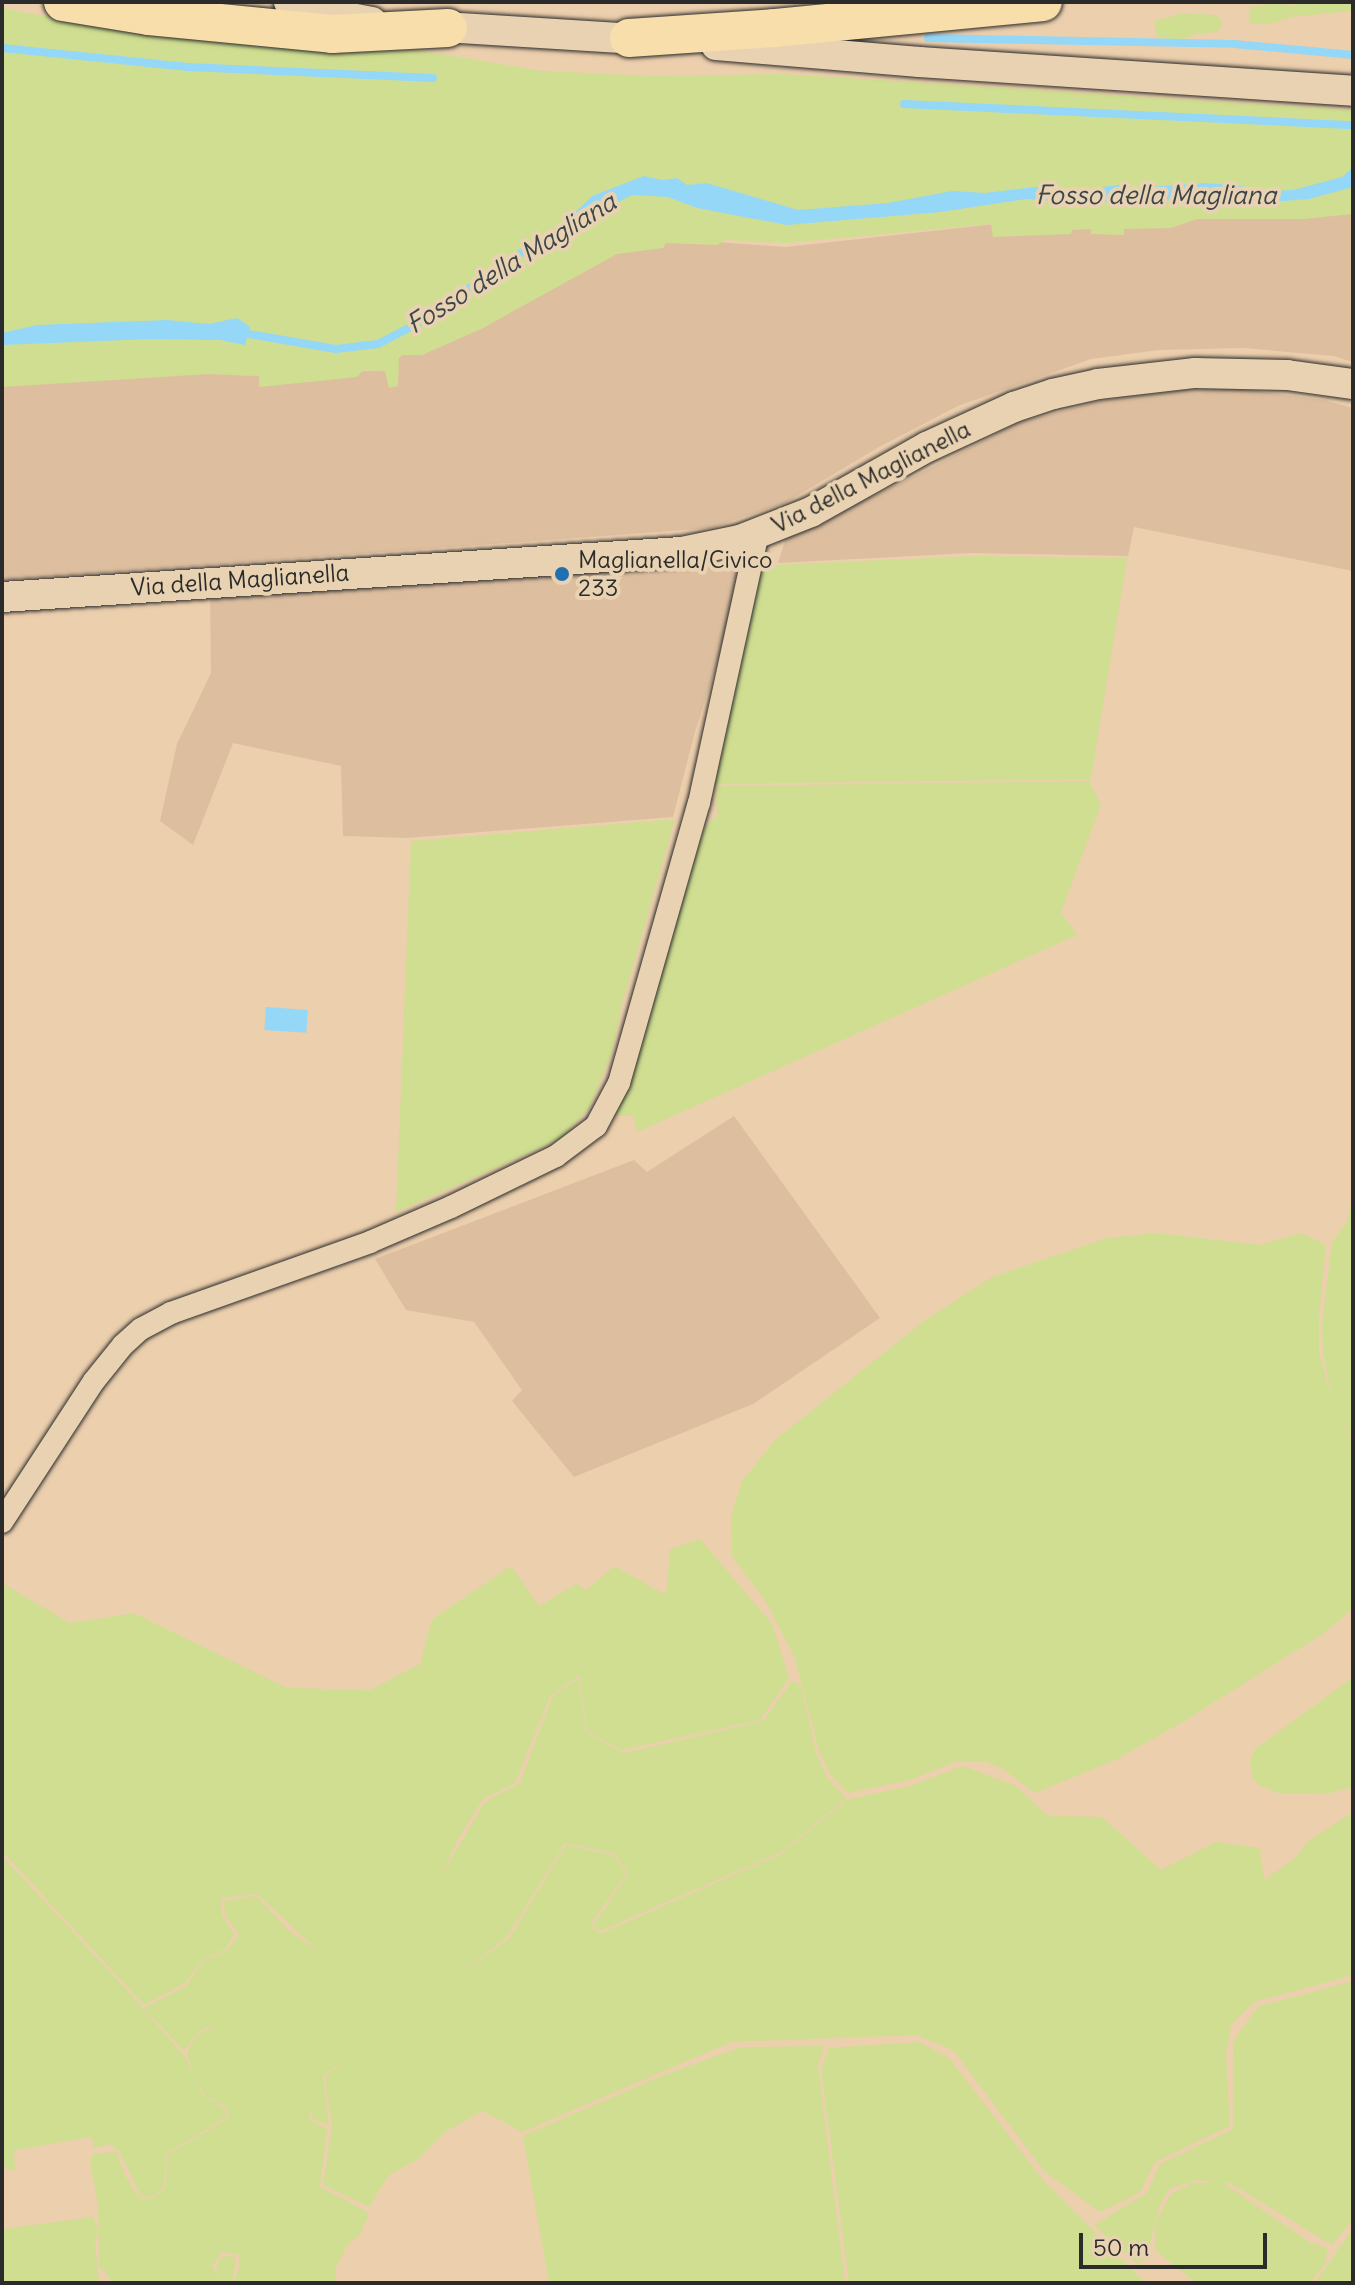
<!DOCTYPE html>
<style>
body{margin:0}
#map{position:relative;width:1355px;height:2285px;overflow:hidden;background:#eccfad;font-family:Delius,sans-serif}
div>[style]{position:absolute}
.built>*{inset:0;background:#ddbfa0}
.green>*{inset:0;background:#d0de91}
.water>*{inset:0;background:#95d7f7;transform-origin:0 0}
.stream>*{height:8px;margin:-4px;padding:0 4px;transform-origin:4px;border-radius:4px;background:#95d7f7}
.roads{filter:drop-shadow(0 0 2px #2b2b2b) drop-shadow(0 0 2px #2b2b2b)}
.street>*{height:22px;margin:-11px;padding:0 11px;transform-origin:11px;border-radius:11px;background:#e8d2b1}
.secondary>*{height:30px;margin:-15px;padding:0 15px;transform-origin:15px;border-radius:15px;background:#e8d2b1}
.highway>*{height:38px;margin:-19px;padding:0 19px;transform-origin:19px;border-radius:19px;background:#f8deab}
.dots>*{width:22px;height:22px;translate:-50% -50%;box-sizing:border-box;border:4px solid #e8d2b1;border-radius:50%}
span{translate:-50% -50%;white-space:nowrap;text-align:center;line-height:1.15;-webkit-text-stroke:8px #e8d2b1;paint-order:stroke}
.street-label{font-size:24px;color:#2b2b2b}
.poi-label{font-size:24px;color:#2b2b2b}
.left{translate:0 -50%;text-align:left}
.water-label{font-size:26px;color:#3b454a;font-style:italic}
.frame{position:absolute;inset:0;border:4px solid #2b2b2b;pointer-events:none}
.scale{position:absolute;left:1079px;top:2233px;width:188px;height:36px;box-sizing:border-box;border:4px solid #2b2b2b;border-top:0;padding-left:10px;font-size:24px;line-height:28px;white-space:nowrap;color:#2b2b2b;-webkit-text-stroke:6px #e8d2b1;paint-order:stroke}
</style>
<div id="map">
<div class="built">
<i style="clip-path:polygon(1353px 208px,1353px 362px,1333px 356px,1243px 348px,1159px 350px,1091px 359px,958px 406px,881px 446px,785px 503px,711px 528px,2px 580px,2px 375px,376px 371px,403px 355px,485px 327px,607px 255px,660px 238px,786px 247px,996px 224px)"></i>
<i style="clip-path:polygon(1241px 389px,1324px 400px,1353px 408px,1353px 571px,1134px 527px,1128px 556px,971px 553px,778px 563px,786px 537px,903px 482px,1018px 423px,1099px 401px,1183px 390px)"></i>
<i style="clip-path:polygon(739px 556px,750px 559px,695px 732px,673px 817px,407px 838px,343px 836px,341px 766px,233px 743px,193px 845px,160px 821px,177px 744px,211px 673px,210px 596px)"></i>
<i style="clip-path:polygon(734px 1116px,880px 1318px,753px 1404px,574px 1477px,512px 1401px,522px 1390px,474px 1322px,406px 1310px,375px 1259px,634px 1160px,647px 1172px)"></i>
</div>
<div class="green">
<i style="clip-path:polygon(1298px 2px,1353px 2px,1353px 11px,1291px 17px,1274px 23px,1252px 24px,1249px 21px,1250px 7px,1278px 3px,1292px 6px)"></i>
<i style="clip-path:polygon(2px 8px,71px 21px,436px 53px,542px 71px,651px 76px,784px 74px,1353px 110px,1353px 214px,1303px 219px,1197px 219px,1171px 228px,1124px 229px,1124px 235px,1091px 234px,1091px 229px,1072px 230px,1071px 234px,993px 237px,991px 224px,786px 243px,726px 240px,717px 245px,666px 243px,663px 248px,617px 254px,481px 329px,422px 355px,399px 355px,398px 386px,389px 388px,385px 371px,363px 370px,357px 377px,259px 387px,259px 376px,209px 374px,2px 387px)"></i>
<i style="clip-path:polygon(1184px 13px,1217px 15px,1223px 23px,1217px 32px,1196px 34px,1180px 41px,1157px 37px,1154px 21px)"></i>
<i style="clip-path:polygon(974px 556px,1127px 558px,1091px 779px,714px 784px,751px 576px,774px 565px)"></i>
<i style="clip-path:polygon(1089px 781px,1101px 805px,1061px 912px,1077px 935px,637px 1132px,633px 1116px,614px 1116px,694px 836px,717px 816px,716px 786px)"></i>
<i style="clip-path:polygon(675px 819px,621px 1008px,613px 1050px,589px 1109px,559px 1140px,396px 1212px,411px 841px)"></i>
<i style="clip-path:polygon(1353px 1197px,1353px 1442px,1336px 1411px,1353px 1445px,1353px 1608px,1324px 1633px,1186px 1720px,1115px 1760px,1035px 1793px,1003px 1769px,984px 1761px,955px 1762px,910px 1780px,848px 1793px,831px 1775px,819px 1751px,795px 1658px,766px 1602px,732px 1556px,731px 1516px,742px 1481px,775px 1440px,924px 1321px,992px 1277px,1107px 1238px,1156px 1233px,1260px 1245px,1301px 1233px,1326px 1245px,1319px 1317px,1319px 1353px,1333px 1402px,1323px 1354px,1322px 1324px,1332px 1242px,1347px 1222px)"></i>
<i style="clip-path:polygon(700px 1539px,772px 1624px,789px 1678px,760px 1720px,622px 1750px,587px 1731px,579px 1675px,550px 1696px,515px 1783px,482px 1800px,457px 1841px,441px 1876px,485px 1802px,520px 1783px,552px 1697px,578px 1678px,586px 1732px,624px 1753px,763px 1721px,792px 1681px,801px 1685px,816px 1753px,828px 1779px,846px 1798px,781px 1852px,600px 1931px,593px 1926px,628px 1874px,616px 1854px,565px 1843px,507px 1937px,452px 1979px,509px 1939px,566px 1845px,615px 1856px,626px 1874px,590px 1925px,600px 1934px,781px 1854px,846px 1800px,910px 1786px,963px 1766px,1016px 1786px,1048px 1816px,1102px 1817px,1161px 1870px,1216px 1842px,1260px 1848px,1264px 1880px,1295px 1858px,1307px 1842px,1353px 1812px,1353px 1975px,1254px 2002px,1231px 2025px,1226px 2055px,1230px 2126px,1155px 2162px,1140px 2192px,1100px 2212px,1044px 2171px,954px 2051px,917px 2035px,731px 2042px,522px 2132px,483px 2111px,446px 2131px,418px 2159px,389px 2175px,369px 2207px,323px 2185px,332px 2126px,325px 2077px,346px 2058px,323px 2076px,329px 2125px,312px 2119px,312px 2107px,309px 2120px,327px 2129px,320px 2187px,369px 2213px,360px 2235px,348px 2244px,336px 2267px,335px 2283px,233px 2283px,240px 2265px,239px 2255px,222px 2252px,212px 2266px,220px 2279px,216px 2266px,223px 2256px,236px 2257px,232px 2283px,113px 2283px,99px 2266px,98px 2204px,90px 2163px,93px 2154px,117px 2152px,124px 2174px,140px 2199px,154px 2198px,166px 2187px,167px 2155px,230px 2117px,223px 2105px,205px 2095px,194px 2076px,187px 2053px,195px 2038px,207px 2029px,220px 2036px,207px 2027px,195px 2036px,184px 2051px,144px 2008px,186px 1986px,203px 1962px,228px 1949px,239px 1934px,225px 1915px,224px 1901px,256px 1896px,289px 1931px,317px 1950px,257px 1894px,222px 1898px,222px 1915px,234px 1934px,226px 1948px,202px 1961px,185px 1983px,144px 2005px,2px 1851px,2px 1583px,70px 1623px,134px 1613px,287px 1688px,370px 1690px,420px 1664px,432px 1619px,511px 1566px,539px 1606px,576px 1584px,587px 1590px,614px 1566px,666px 1595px,670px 1549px)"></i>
<i style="clip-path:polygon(1353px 1677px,1353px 1787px,1326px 1794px,1278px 1793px,1259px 1785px,1252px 1776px,1250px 1761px,1255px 1749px)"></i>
<i style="clip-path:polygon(2px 1856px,126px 1989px,186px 2058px,203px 2095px,221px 2106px,228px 2116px,166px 2154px,164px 2187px,154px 2196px,141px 2197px,120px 2152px,111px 2144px,94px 2148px,92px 2137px,14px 2150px,15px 2169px,7px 2170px,2px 2162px)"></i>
<i style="clip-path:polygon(1353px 1981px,1353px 2219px,1332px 2245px,1230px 2183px,1223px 2183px,1311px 2243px,1327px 2248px,1326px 2262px,1310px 2283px,1196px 2283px,1155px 2250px,1155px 2224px,1170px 2195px,1190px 2184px,1215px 2182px,1198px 2180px,1170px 2188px,1159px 2207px,1148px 2253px,1138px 2264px,1094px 2225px,1147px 2193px,1160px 2164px,1234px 2129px,1233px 2042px,1257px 2007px)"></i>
<i style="clip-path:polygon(919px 2042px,949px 2058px,1044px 2181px,1145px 2283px,849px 2283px,821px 2069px,829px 2048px)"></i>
<i style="clip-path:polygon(824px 2046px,818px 2066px,845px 2283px,549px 2283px,523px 2136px,664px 2075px,741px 2047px)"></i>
<i style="clip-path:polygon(93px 2217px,98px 2230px,95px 2241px,99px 2283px,2px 2283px,2px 2229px)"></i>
<i style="clip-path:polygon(1353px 2228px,1353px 2283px,1315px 2283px)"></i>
</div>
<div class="water">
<i style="clip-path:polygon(1353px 167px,1353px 187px,1309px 199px,1269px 202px,1259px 206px,1185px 199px,1083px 203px,1026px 199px,940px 212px,787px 225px,697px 208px,668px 197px,632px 195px,590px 216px,554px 247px,534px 253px,534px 243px,549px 237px,592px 196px,644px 176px,663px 180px,677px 178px,687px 185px,707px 183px,798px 210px,888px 203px,952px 191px,985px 193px,1035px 187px,1071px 192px,1124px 184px,1130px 188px,1207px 183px,1243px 186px,1249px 192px,1293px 190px,1342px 177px)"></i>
<i style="clip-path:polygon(237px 318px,250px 327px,245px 345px,220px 340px,150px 339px,2px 345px,2px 333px,37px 325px,167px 320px,209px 324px)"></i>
<i style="left:266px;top:1007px;width:42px;height:23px;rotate:4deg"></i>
</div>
<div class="stream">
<i style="left:928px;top:38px;width:306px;rotate:1.1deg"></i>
<i style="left:1234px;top:44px;width:120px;rotate:5.3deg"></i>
<i style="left:2px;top:48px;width:187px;rotate:5.8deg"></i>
<i style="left:188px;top:67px;width:245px;rotate:2.6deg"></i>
<i style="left:904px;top:104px;width:449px;rotate:2.7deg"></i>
<i style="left:243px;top:333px;width:94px;rotate:9.8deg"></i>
<i style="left:336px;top:349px;width:42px;rotate:-6.8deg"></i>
<i style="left:378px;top:344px;width:47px;rotate:-27.6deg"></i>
<i style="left:420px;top:322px;width:127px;rotate:-34.4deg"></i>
<i style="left:525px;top:250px;width:19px;rotate:-16deg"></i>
</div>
<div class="roads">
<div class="street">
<i style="left:2px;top:1522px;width:168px;rotate:-56.9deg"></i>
<i style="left:94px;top:1381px;width:46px;rotate:-51.1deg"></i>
<i style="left:123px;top:1345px;width:24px;rotate:-42deg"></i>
<i style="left:141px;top:1329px;width:34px;rotate:-28deg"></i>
<i style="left:171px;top:1313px;width:211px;rotate:-19.6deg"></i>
<i style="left:370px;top:1242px;width:88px;rotate:-23.4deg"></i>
<i style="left:451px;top:1207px;width:117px;rotate:-25.9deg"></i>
<i style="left:556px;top:1156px;width:50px;rotate:-36.9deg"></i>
<i style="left:596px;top:1126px;width:49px;rotate:-61.9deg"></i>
<i style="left:619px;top:1083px;width:291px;rotate:-74.1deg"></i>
<i style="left:699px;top:803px;width:276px;rotate:-77.7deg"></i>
</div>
<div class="secondary">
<i style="left:289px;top:2px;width:22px;rotate:22deg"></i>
<i style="left:309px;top:10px;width:64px;rotate:10.8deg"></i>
<i style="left:428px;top:26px;width:224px;rotate:3.6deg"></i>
<i style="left:716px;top:45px;width:204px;rotate:4.8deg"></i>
<i style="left:919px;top:62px;width:435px;rotate:3.8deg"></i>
<i style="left:2px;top:597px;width:681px;rotate:-3.79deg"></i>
<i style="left:682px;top:552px;width:59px;rotate:-11.7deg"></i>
<i style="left:740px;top:540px;width:76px;rotate:-21.5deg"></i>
<i style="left:811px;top:512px;width:133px;rotate:-29.3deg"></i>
<i style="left:927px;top:447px;width:96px;rotate:-24.7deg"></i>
<i style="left:1014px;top:407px;width:41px;rotate:-18.4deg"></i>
<i style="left:1053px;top:394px;width:46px;rotate:-12.5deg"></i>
<i style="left:1098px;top:384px;width:98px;rotate:-6.5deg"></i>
<i style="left:1195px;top:373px;width:92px;rotate:1.2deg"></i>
<i style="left:1287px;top:375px;width:67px;rotate:7.8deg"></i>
</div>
<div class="highway">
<i style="left:63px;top:2px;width:87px;rotate:9.2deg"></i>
<i style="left:149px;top:16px;width:184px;rotate:5.6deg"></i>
<i style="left:332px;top:34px;width:116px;rotate:-3deg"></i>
<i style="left:629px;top:38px;width:145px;rotate:-3.9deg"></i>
<i style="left:774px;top:28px;width:270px;rotate:-5.5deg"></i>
</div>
</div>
<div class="dots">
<i style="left:562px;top:574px;background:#1f6fb2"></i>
</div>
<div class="street-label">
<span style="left:871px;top:477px;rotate:-27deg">Via della Maglianella</span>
<span style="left:240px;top:580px;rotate:-4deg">Via della Maglianella</span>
</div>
<div class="poi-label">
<span class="left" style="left:578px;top:574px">Maglianella/Civico<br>233</span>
</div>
<div class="water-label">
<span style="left:1156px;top:195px">Fosso della Magliana</span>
<span style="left:511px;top:263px;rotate:-32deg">Fosso della Magliana</span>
</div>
<div class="frame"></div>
<div class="scale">50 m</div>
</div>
